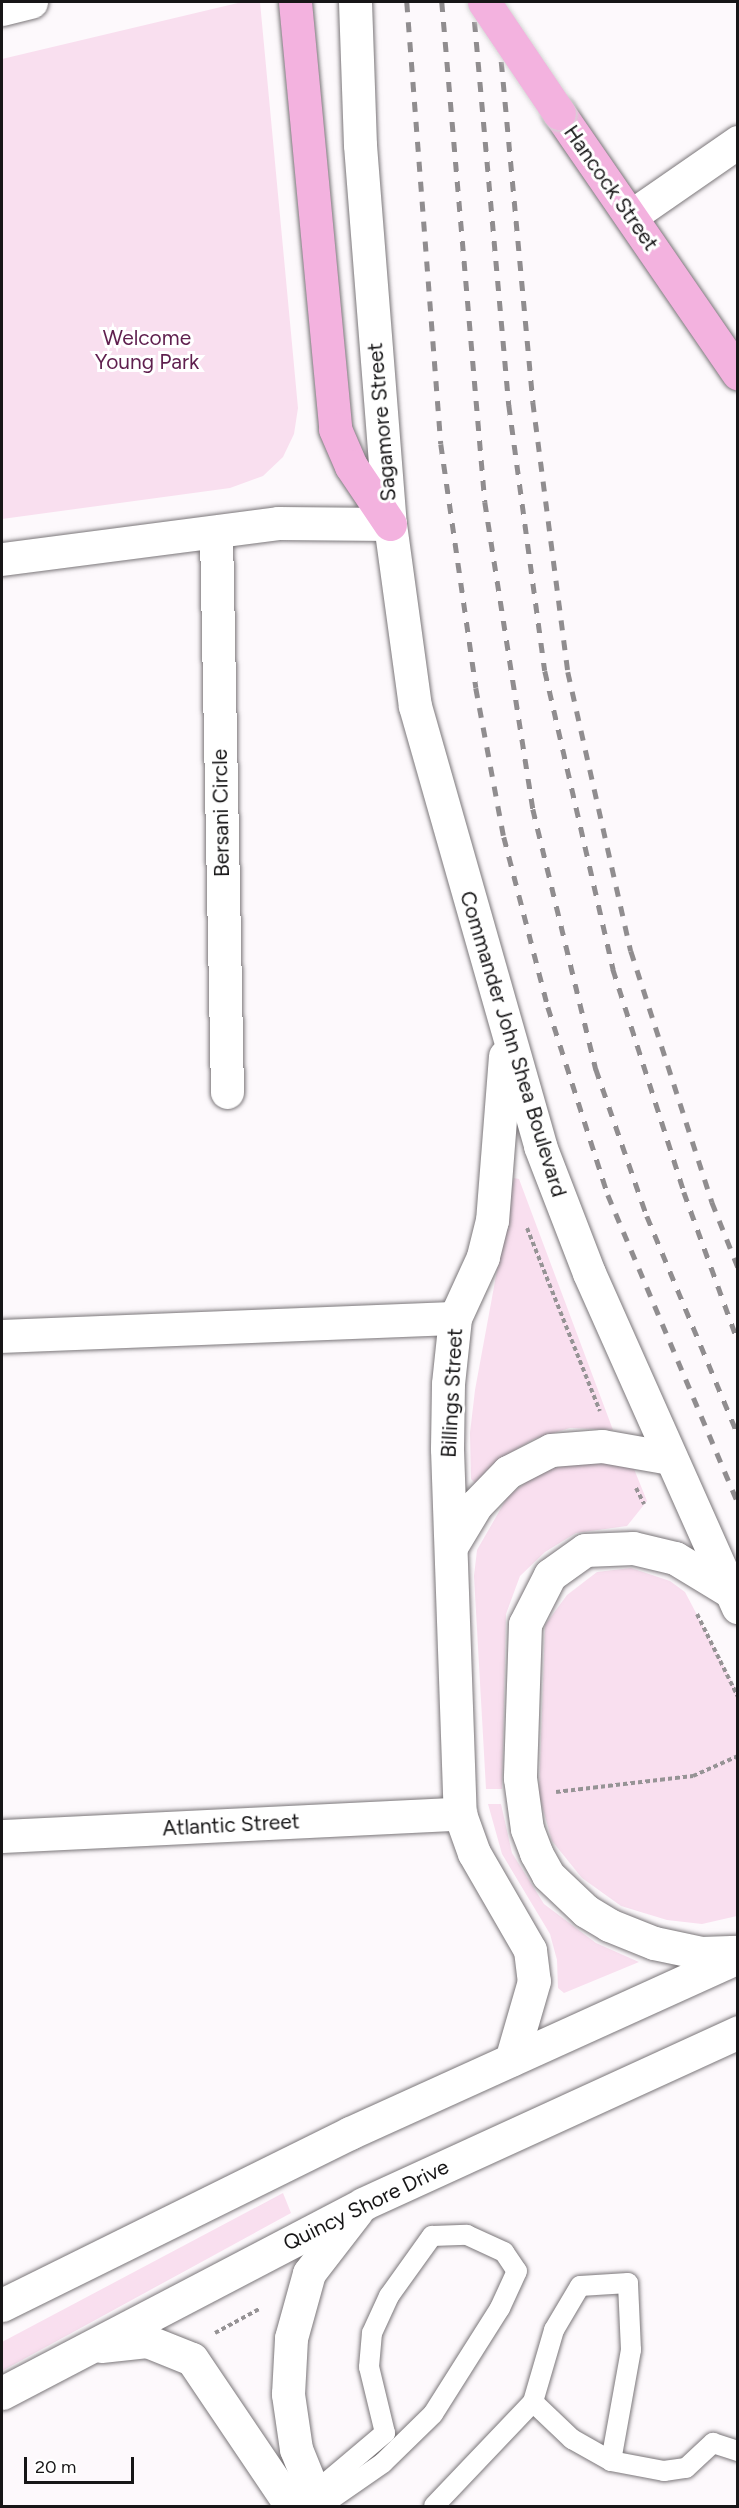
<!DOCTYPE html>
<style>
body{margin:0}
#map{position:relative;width:739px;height:2508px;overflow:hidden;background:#fdf9fc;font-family:Figtree,sans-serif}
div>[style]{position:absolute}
.green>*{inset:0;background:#f9dfef}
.path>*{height:4px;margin-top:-2px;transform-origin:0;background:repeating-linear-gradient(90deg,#969395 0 4.5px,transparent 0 7.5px)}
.roads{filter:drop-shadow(0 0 2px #7b777a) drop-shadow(0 0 2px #7b777a)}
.lane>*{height:20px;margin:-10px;padding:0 10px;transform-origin:10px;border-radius:10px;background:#fff}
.street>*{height:33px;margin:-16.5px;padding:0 16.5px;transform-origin:16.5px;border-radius:16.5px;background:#fff}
.secondary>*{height:33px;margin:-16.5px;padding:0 16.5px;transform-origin:16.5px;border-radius:16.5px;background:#fff}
.primary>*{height:33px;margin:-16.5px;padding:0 16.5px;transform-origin:16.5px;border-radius:16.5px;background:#f3b2df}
.rail>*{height:4.5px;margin-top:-2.25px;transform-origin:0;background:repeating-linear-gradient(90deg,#908d8f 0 10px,transparent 0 20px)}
.bridges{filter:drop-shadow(0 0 2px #d5d5d5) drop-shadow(0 0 2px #d5d5d5)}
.primary-bridge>*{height:33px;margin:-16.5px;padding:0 16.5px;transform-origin:16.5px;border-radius:16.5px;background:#f3b2df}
span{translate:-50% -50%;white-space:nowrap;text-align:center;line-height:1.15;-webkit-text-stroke:6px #fff;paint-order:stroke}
.street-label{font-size:21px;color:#171617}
.park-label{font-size:21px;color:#5f1f4e}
.frame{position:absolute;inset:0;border:3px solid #171617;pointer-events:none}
.scale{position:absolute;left:24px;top:2457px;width:110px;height:27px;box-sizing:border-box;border:3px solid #171617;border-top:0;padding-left:8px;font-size:18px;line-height:21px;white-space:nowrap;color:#171617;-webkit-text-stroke:4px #fff;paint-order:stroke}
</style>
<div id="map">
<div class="green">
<i style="clip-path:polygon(242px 2px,260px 2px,298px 408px,294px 434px,283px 457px,263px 476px,230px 488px,2px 519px,2px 59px)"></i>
<i style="clip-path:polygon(514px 1178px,519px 1179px,613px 1430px,570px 1428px,534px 1439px,496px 1461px,475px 1483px,471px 1479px,470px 1433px,475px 1390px)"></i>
<i style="clip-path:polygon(606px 1462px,634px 1469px,647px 1501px,627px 1526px,576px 1533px,545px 1552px,520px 1576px,506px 1614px,502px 1789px,486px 1789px,474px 1576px,477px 1550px,508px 1496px,537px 1474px,567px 1464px)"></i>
<i style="clip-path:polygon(631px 1568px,670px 1581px,685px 1592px,737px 1691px,737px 1916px,702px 1924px,667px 1920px,621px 1906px,582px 1878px,552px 1841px,539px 1795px,545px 1625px,567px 1595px,597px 1572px)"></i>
<i style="clip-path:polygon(488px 1804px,501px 1804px,512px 1853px,544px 1904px,596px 1943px,639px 1962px,564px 1993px,558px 1988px,557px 1960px,550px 1934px,502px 1854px)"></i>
<i style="clip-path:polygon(283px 2193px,291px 2213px,2px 2371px,2px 2342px)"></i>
</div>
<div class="path">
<i style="left:527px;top:1228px;width:197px;rotate:68.3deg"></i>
<i style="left:636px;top:1488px;width:18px;rotate:63deg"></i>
<i style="left:697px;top:1614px;width:93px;rotate:63.7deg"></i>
<i style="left:556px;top:1792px;width:138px;rotate:-6.7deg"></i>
<i style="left:693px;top:1776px;width:49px;rotate:-24deg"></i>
<i style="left:215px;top:2333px;width:52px;rotate:-28.5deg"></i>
</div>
<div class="roads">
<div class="lane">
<i style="left:611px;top:2461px;width:113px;rotate:-79.8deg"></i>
<i style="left:631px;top:2350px;width:67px;rotate:-92.6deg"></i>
<i style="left:628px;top:2283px;width:48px;rotate:176.4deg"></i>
<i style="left:580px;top:2286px;width:51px;rotate:120.6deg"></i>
<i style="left:554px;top:2330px;width:75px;rotate:106.3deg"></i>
<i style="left:533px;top:2402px;width:54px;rotate:43.5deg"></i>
<i style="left:572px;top:2439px;width:45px;rotate:29.4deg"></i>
<i style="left:611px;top:2461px;width:54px;rotate:10.7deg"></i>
<i style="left:664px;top:2471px;width:22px;rotate:-8deg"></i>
<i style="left:686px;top:2468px;width:37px;rotate:-43deg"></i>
<i style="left:713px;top:2443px;width:26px;rotate:18deg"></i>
<i style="left:314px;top:2493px;width:93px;rotate:-40.2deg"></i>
<i style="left:385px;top:2433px;width:68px;rotate:-103.6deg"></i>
<i style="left:369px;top:2367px;width:34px;rotate:-85deg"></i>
<i style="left:372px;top:2333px;width:41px;rotate:-65.3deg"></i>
<i style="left:389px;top:2296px;width:74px;rotate:-54.4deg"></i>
<i style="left:432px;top:2236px;width:35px;rotate:-2deg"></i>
<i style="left:467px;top:2235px;width:41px;rotate:24.7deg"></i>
<i style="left:504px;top:2252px;width:23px;rotate:56deg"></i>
<i style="left:517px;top:2271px;width:41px;rotate:114.7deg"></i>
<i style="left:500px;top:2308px;width:125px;rotate:122.3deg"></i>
<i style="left:433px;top:2414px;width:70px;rotate:135.6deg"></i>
<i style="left:383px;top:2463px;width:75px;rotate:145.3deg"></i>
<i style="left:434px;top:2506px;width:144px;rotate:-46.4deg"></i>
</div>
<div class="street">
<i style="left:2px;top:9px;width:30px;rotate:-14deg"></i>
<i style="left:631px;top:216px;width:130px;rotate:-34.7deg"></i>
<i style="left:216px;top:534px;width:558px;rotate:88.87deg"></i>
<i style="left:2px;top:559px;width:278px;rotate:-7.4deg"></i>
<i style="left:278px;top:523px;width:112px;rotate:0.5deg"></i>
<i style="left:2px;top:1336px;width:453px;rotate:-2.3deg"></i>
<i style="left:2px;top:1836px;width:459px;rotate:-2.8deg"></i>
</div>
<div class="secondary">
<i style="left:355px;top:2px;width:143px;rotate:88deg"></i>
<i style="left:360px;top:145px;width:380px;rotate:85.5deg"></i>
<i style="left:390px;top:524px;width:184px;rotate:82.2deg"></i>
<i style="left:415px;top:706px;width:457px;rotate:74.1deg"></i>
<i style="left:540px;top:1146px;width:136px;rotate:68.9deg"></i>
<i style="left:589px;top:1273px;width:366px;rotate:66deg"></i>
<i style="left:505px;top:1056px;width:165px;rotate:94.5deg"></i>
<i style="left:492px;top:1220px;width:38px;rotate:104deg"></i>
<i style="left:483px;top:1257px;width:67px;rotate:114.7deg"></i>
<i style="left:455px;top:1318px;width:66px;rotate:96.1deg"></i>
<i style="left:448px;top:1384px;width:65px;rotate:90.9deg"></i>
<i style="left:447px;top:1449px;width:365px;rotate:88deg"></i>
<i style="left:460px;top:1814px;width:41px;rotate:70.3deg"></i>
<i style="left:474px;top:1853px;width:112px;rotate:60deg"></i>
<i style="left:530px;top:1950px;width:31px;rotate:83deg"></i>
<i style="left:534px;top:1981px;width:82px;rotate:106.2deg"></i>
<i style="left:452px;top:1545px;width:47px;rotate:-59deg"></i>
<i style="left:476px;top:1505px;width:46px;rotate:-45.9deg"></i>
<i style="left:508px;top:1472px;width:48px;rotate:-27.1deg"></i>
<i style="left:551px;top:1450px;width:51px;rotate:-4.5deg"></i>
<i style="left:602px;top:1446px;width:69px;rotate:10deg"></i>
<i style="left:728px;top:1590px;width:62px;rotate:-148.9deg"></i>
<i style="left:675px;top:1558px;width:43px;rotate:-166.6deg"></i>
<i style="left:633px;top:1548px;width:48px;rotate:177.6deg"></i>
<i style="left:585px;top:1550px;width:43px;rotate:144.5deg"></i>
<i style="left:550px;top:1575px;width:55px;rotate:117deg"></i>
<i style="left:525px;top:1624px;width:154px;rotate:91.9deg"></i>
<i style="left:520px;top:1778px;width:51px;rotate:82.2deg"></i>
<i style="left:527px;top:1829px;width:26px;rotate:69deg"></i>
<i style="left:536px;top:1853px;width:25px;rotate:61deg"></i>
<i style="left:548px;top:1875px;width:52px;rotate:43.5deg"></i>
<i style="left:586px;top:1911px;width:27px;rotate:31deg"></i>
<i style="left:609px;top:1925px;width:48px;rotate:21.8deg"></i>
<i style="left:654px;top:1943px;width:48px;rotate:12deg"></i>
<i style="left:701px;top:1953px;width:37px;rotate:-2deg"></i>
<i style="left:2px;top:2305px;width:388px;rotate:-26.3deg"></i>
<i style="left:350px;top:2133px;width:426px;rotate:-24.4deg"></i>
<i style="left:101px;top:2346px;width:46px;rotate:-6.2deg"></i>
<i style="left:147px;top:2341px;width:48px;rotate:21.8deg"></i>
<i style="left:192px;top:2359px;width:177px;rotate:56deg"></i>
<i style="left:2px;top:2393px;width:407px;rotate:-27.6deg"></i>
<i style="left:363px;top:2204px;width:413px;rotate:-24.6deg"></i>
<i style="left:319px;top:2506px;width:61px;rotate:-112deg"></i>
<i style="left:296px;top:2449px;width:56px;rotate:-98.3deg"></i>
<i style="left:288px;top:2394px;width:56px;rotate:-86.9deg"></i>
<i style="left:291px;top:2338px;width:67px;rotate:-74.5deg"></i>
<i style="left:309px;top:2273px;width:78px;rotate:-52.3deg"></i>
</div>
<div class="primary">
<i style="left:295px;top:2px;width:429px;rotate:84.6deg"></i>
<i style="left:335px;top:429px;width:40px;rotate:66.6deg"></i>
<i style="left:351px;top:466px;width:70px;rotate:56.1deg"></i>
<i style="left:559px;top:113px;width:316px;rotate:55.5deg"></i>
</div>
</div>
<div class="rail">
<i style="left:407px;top:2px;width:443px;rotate:85.6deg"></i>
<i style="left:441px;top:444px;width:246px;rotate:81.8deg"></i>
<i style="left:476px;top:688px;width:152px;rotate:79.4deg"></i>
<i style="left:504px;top:837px;width:176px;rotate:75.5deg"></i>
<i style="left:548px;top:1007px;width:197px;rotate:72.3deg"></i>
<i style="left:608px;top:1195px;width:334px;rotate:67.1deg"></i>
<i style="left:442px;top:2px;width:502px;rotate:85.08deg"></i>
<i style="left:485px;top:502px;width:311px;rotate:81.1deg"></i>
<i style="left:533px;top:809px;width:268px;rotate:76.4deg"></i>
<i style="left:596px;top:1069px;width:156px;rotate:70.9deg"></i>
<i style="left:647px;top:1216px;width:237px;rotate:67.4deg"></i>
<i style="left:473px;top:2px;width:405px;rotate:84.9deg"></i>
<i style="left:509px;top:405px;width:268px;rotate:82.3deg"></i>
<i style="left:545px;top:671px;width:306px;rotate:77.1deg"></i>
<i style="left:613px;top:969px;width:234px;rotate:72.3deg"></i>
<i style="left:684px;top:1192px;width:158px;rotate:70.1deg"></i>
<i style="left:496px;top:2px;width:402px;rotate:84.7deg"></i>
<i style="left:533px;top:402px;width:272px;rotate:82.6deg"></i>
<i style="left:568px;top:672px;width:286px;rotate:77.3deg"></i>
<i style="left:631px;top:951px;width:264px;rotate:72.1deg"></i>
<i style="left:712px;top:1202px;width:70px;rotate:68.2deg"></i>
</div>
<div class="bridges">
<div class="primary-bridge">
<i style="left:484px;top:2px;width:134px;rotate:56deg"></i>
</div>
</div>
<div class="street-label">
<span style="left:611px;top:188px;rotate:55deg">Hancock Street</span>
<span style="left:382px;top:422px;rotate:-95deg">Sagamore Street</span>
<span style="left:221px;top:813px;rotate:-91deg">Bersani Circle</span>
<span style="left:513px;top:1044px;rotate:73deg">Commander John Shea Boulevard</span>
<span style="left:452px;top:1393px;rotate:-87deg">Billings Street</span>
<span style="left:231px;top:1825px;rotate:-3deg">Atlantic Street</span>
<span style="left:366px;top:2205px;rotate:-26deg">Quincy Shore Drive</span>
</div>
<div class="park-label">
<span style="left:147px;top:350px">Welcome<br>Young Park</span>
</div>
<div class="frame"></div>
<div class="scale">20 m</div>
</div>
